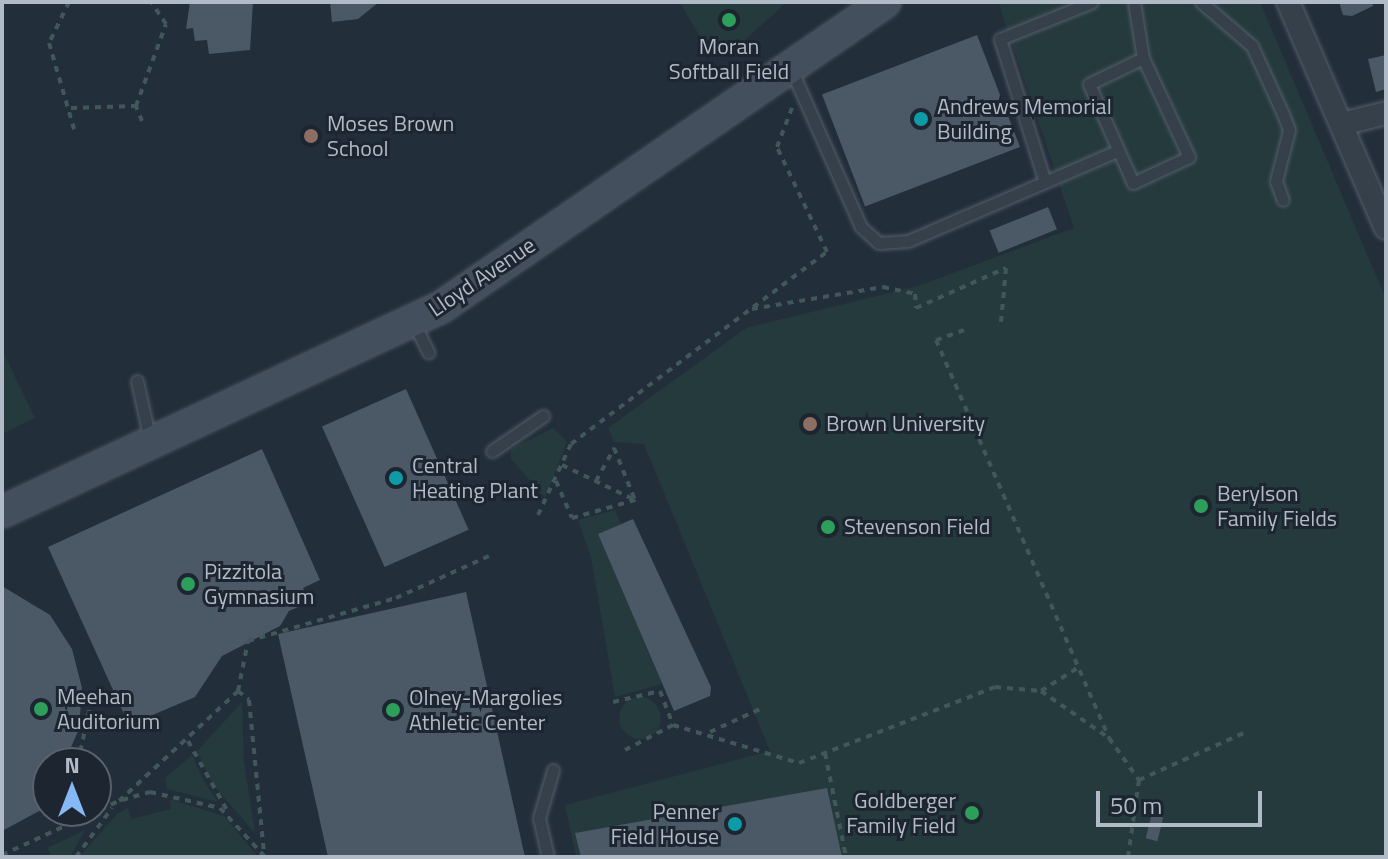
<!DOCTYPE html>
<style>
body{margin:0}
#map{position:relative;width:1388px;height:859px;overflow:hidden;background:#232e3b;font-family:"Titillium Web",sans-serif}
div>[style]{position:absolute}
.green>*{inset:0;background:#243a3c}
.round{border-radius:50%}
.building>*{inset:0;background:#4b5866;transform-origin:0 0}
.path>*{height:4px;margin-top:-2px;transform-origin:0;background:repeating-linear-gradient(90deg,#425759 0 6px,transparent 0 12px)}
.roads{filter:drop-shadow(0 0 2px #545e69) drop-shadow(0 0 2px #545e69)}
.lane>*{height:11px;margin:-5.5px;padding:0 5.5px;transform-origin:5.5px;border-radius:5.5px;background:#36404b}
.street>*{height:22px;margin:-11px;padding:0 11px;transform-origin:11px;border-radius:11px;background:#36404b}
.secondary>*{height:30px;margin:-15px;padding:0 15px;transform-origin:15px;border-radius:15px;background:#444f5e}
.dots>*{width:22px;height:22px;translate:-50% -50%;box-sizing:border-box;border:4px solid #1c2530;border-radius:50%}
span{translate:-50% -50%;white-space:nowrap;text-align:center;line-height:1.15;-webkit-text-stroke:6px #1c2530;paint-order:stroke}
.poi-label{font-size:22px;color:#b1bbc7}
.left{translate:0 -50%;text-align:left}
.right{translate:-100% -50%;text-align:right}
.street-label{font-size:22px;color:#b1bbc7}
.frame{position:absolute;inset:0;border:4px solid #b1bbc7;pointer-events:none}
.north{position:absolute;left:32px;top:747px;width:80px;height:80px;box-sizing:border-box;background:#1c2530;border:2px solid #58616c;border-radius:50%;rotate:0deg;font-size:22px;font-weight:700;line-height:32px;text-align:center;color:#b1bbc7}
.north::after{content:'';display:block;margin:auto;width:28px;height:36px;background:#87b8f6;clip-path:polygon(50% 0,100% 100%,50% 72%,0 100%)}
.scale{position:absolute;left:1096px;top:791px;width:166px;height:36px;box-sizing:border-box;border:4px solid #b1bbc7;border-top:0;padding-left:10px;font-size:24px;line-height:28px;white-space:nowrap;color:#b1bbc7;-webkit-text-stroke:6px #1c2530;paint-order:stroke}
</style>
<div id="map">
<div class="green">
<i style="clip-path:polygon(679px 2px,787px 2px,734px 50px,701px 38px)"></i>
<i style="clip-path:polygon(1011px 2px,1260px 2px,1386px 299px,1386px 857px,576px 857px,565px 805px,770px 751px,644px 444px,614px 442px,608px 428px,746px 328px,918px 286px,1074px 228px,999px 5px)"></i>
<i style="clip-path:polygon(2px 350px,35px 418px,2px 434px)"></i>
<i style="clip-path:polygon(553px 428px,567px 442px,545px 498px,511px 459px,511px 449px)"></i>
<i style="clip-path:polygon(615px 510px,621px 524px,598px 534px,662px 684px,615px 697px,591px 557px,578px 520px)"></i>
<i class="round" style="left:619px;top:697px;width:42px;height:42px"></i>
<i style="clip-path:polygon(242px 702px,244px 761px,255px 833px,213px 785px,197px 751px)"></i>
<i style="clip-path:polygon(192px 755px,205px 783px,218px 802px,167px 789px,165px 778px)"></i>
<i style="clip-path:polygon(170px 799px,224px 816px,258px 857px,79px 857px,118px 813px,128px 808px,131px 819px,171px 809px)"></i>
<i style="clip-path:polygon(85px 830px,70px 857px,52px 857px,47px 848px)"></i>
</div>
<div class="building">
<i style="clip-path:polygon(190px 2px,253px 2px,250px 50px,209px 54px,207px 40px,195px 41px,193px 28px,186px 29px)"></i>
<i style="clip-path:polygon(330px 2px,379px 2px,358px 19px,332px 22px)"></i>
<i style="clip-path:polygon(1339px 2px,1372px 2px,1373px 6px,1352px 16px,1343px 15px)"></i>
<i style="left:977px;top:35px;width:120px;height:166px;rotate:69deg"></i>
<i style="clip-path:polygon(1386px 55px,1386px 89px,1376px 92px,1368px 59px)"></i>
<i style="left:1048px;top:207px;width:24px;height:63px;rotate:68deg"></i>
<i style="left:406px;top:389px;width:154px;height:92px;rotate:66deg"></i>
<i style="clip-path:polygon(262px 449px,320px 580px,303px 588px,309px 602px,289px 611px,280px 626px,222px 656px,195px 697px,129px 725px,48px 547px)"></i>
<i style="clip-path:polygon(633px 519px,711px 687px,710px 696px,674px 711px,598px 534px)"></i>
<i style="clip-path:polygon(2px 586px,50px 615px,72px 649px,82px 688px,79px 729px,64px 763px,48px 763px,48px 798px,41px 810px,2px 831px)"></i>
<i style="clip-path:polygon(466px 592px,525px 857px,328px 857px,278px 634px)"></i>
<i style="clip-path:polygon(827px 788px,842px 857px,581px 857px,575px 833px)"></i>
<i style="left:1152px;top:813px;width:12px;height:26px;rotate:14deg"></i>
</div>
<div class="path">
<i style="left:69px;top:2px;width:46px;rotate:116deg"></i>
<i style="left:49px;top:43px;width:90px;rotate:73.8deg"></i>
<i style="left:71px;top:108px;width:65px;rotate:-1.8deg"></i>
<i style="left:142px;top:121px;width:16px;rotate:-112deg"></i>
<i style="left:136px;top:106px;width:87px;rotate:-69.9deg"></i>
<i style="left:166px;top:24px;width:27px;rotate:-124deg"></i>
<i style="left:752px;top:309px;width:133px;rotate:-9.5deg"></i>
<i style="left:883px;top:287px;width:33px;rotate:12deg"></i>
<i style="left:915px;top:294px;width:14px;rotate:86deg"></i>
<i style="left:916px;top:308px;width:98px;rotate:-24deg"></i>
<i style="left:1006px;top:268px;width:54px;rotate:95.3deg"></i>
<i style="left:964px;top:330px;width:30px;rotate:160deg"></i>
<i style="left:936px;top:340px;width:434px;rotate:66.5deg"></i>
<i style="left:1109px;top:738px;width:52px;rotate:54.5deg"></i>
<i style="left:1139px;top:780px;width:78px;rotate:98.1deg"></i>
<i style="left:562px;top:465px;width:81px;rotate:25.6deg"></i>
<i style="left:556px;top:481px;width:40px;rotate:66.6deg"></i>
<i style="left:572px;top:518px;width:66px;rotate:-15.9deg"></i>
<i style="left:596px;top:481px;width:38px;rotate:-61deg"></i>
<i style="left:614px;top:448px;width:56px;rotate:68deg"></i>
<i style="left:538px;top:515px;width:78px;rotate:-65.1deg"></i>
<i style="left:571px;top:444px;width:320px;rotate:-36.9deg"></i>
<i style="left:827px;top:252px;width:116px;rotate:-115.5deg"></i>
<i style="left:777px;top:147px;width:42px;rotate:-69deg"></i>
<i style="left:238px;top:691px;width:51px;rotate:-78.7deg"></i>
<i style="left:248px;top:641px;width:154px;rotate:-16.2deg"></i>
<i style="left:396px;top:598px;width:102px;rotate:-24.3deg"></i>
<i style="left:1041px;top:691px;width:45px;rotate:-32.3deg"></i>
<i style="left:613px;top:702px;width:48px;rotate:-13.2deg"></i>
<i style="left:660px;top:691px;width:36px;rotate:69deg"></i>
<i style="left:673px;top:725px;width:132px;rotate:16.8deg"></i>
<i style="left:799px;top:763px;width:210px;rotate:-21.2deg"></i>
<i style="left:995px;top:687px;width:46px;rotate:5deg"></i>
<i style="left:1041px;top:691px;width:79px;rotate:34.7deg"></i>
<i style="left:710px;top:732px;width:57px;rotate:-24.8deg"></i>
<i style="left:188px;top:741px;width:81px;rotate:60.6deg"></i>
<i style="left:625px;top:750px;width:54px;rotate:-27.5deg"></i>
<i style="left:825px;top:753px;width:106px;rotate:78.6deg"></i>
<i style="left:78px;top:763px;width:63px;rotate:-78.2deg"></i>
<i style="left:1139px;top:780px;width:120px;rotate:-24.2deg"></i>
<i style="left:122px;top:800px;width:29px;rotate:-16deg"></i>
<i style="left:150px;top:792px;width:72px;rotate:12.9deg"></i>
<i style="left:220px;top:808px;width:67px;rotate:47.4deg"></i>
<i style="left:73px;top:825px;width:15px;rotate:-70deg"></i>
<i style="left:2px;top:855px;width:129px;rotate:-24.8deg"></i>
<i style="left:119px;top:801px;width:162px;rotate:-42.7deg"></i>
<i style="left:238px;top:691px;width:14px;rotate:39deg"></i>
<i style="left:249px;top:700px;width:154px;rotate:84.4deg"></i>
<i style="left:76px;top:857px;width:61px;rotate:-53.7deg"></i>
</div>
<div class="roads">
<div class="lane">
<i style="left:1134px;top:2px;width:57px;rotate:80.9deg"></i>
<i style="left:1143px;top:58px;width:109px;rotate:65.1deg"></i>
<i style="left:1189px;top:157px;width:62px;rotate:155.1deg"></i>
<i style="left:1133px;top:183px;width:108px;rotate:-114deg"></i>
<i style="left:1089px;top:84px;width:60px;rotate:-25.7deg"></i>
<i style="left:1201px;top:2px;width:67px;rotate:40.8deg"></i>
<i style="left:1252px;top:46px;width:75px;rotate:65.5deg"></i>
<i style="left:1283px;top:114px;width:17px;rotate:69deg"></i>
<i style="left:1289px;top:130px;width:53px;rotate:104.3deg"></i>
<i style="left:1276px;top:181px;width:20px;rotate:70deg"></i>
<i style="left:791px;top:69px;width:173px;rotate:66.1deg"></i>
<i style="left:861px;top:227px;width:24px;rotate:42deg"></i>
<i style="left:879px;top:243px;width:29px;rotate:-4deg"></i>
<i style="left:908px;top:241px;width:228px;rotate:-23.3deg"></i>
<i style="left:1045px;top:182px;width:150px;rotate:-107.5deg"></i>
<i style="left:1000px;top:39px;width:99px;rotate:-21.9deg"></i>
<i style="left:413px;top:322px;width:34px;rotate:63deg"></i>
<i style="left:137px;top:381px;width:60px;rotate:77.6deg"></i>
<i style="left:492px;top:451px;width:62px;rotate:-34.5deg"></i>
<i style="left:548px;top:857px;width:40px;rotate:-103deg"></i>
<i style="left:539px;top:818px;width:50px;rotate:-73.7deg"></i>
</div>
<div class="street">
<i style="left:1288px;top:2px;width:246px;rotate:66.6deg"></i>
<i style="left:1342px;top:124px;width:45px;rotate:-14deg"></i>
</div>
<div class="secondary">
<i style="left:2px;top:512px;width:483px;rotate:-25deg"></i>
<i style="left:440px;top:308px;width:540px;rotate:-34.51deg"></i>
</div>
</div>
<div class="dots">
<i style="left:729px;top:20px;background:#2e9e5b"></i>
<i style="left:921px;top:119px;background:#0f9aa8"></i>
<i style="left:311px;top:136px;background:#8d6e63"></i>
<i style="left:810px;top:424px;background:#8d6e63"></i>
<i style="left:396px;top:478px;background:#0f9aa8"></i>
<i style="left:1201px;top:506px;background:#2e9e5b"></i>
<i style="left:828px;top:527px;background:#2e9e5b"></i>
<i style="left:188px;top:584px;background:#2e9e5b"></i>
<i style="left:41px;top:709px;background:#2e9e5b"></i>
<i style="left:393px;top:710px;background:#2e9e5b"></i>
<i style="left:972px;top:813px;background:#2e9e5b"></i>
<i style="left:735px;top:824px;background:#0f9aa8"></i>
</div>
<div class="poi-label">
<span style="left:729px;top:59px">Moran<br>Softball Field</span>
<span class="left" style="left:937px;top:119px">Andrews Memorial<br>Building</span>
<span class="left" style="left:327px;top:136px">Moses Brown<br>School</span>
<span class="left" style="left:826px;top:424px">Brown University</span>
<span class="left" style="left:412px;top:478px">Central<br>Heating Plant</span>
<span class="left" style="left:1217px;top:506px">Berylson<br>Family Fields</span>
<span class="left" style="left:844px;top:527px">Stevenson Field</span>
<span class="left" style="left:204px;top:584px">Pizzitola<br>Gymnasium</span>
<span class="left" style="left:57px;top:709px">Meehan<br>Auditorium</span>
<span class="left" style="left:409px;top:710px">Olney-Margolies<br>Athletic Center</span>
<span class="right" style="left:956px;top:813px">Goldberger<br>Family Field</span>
<span class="right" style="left:719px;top:824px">Penner<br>Field House</span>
</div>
<div class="street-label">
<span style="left:482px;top:277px;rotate:-34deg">Lloyd Avenue</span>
</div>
<div class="frame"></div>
<div class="north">N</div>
<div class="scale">50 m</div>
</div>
